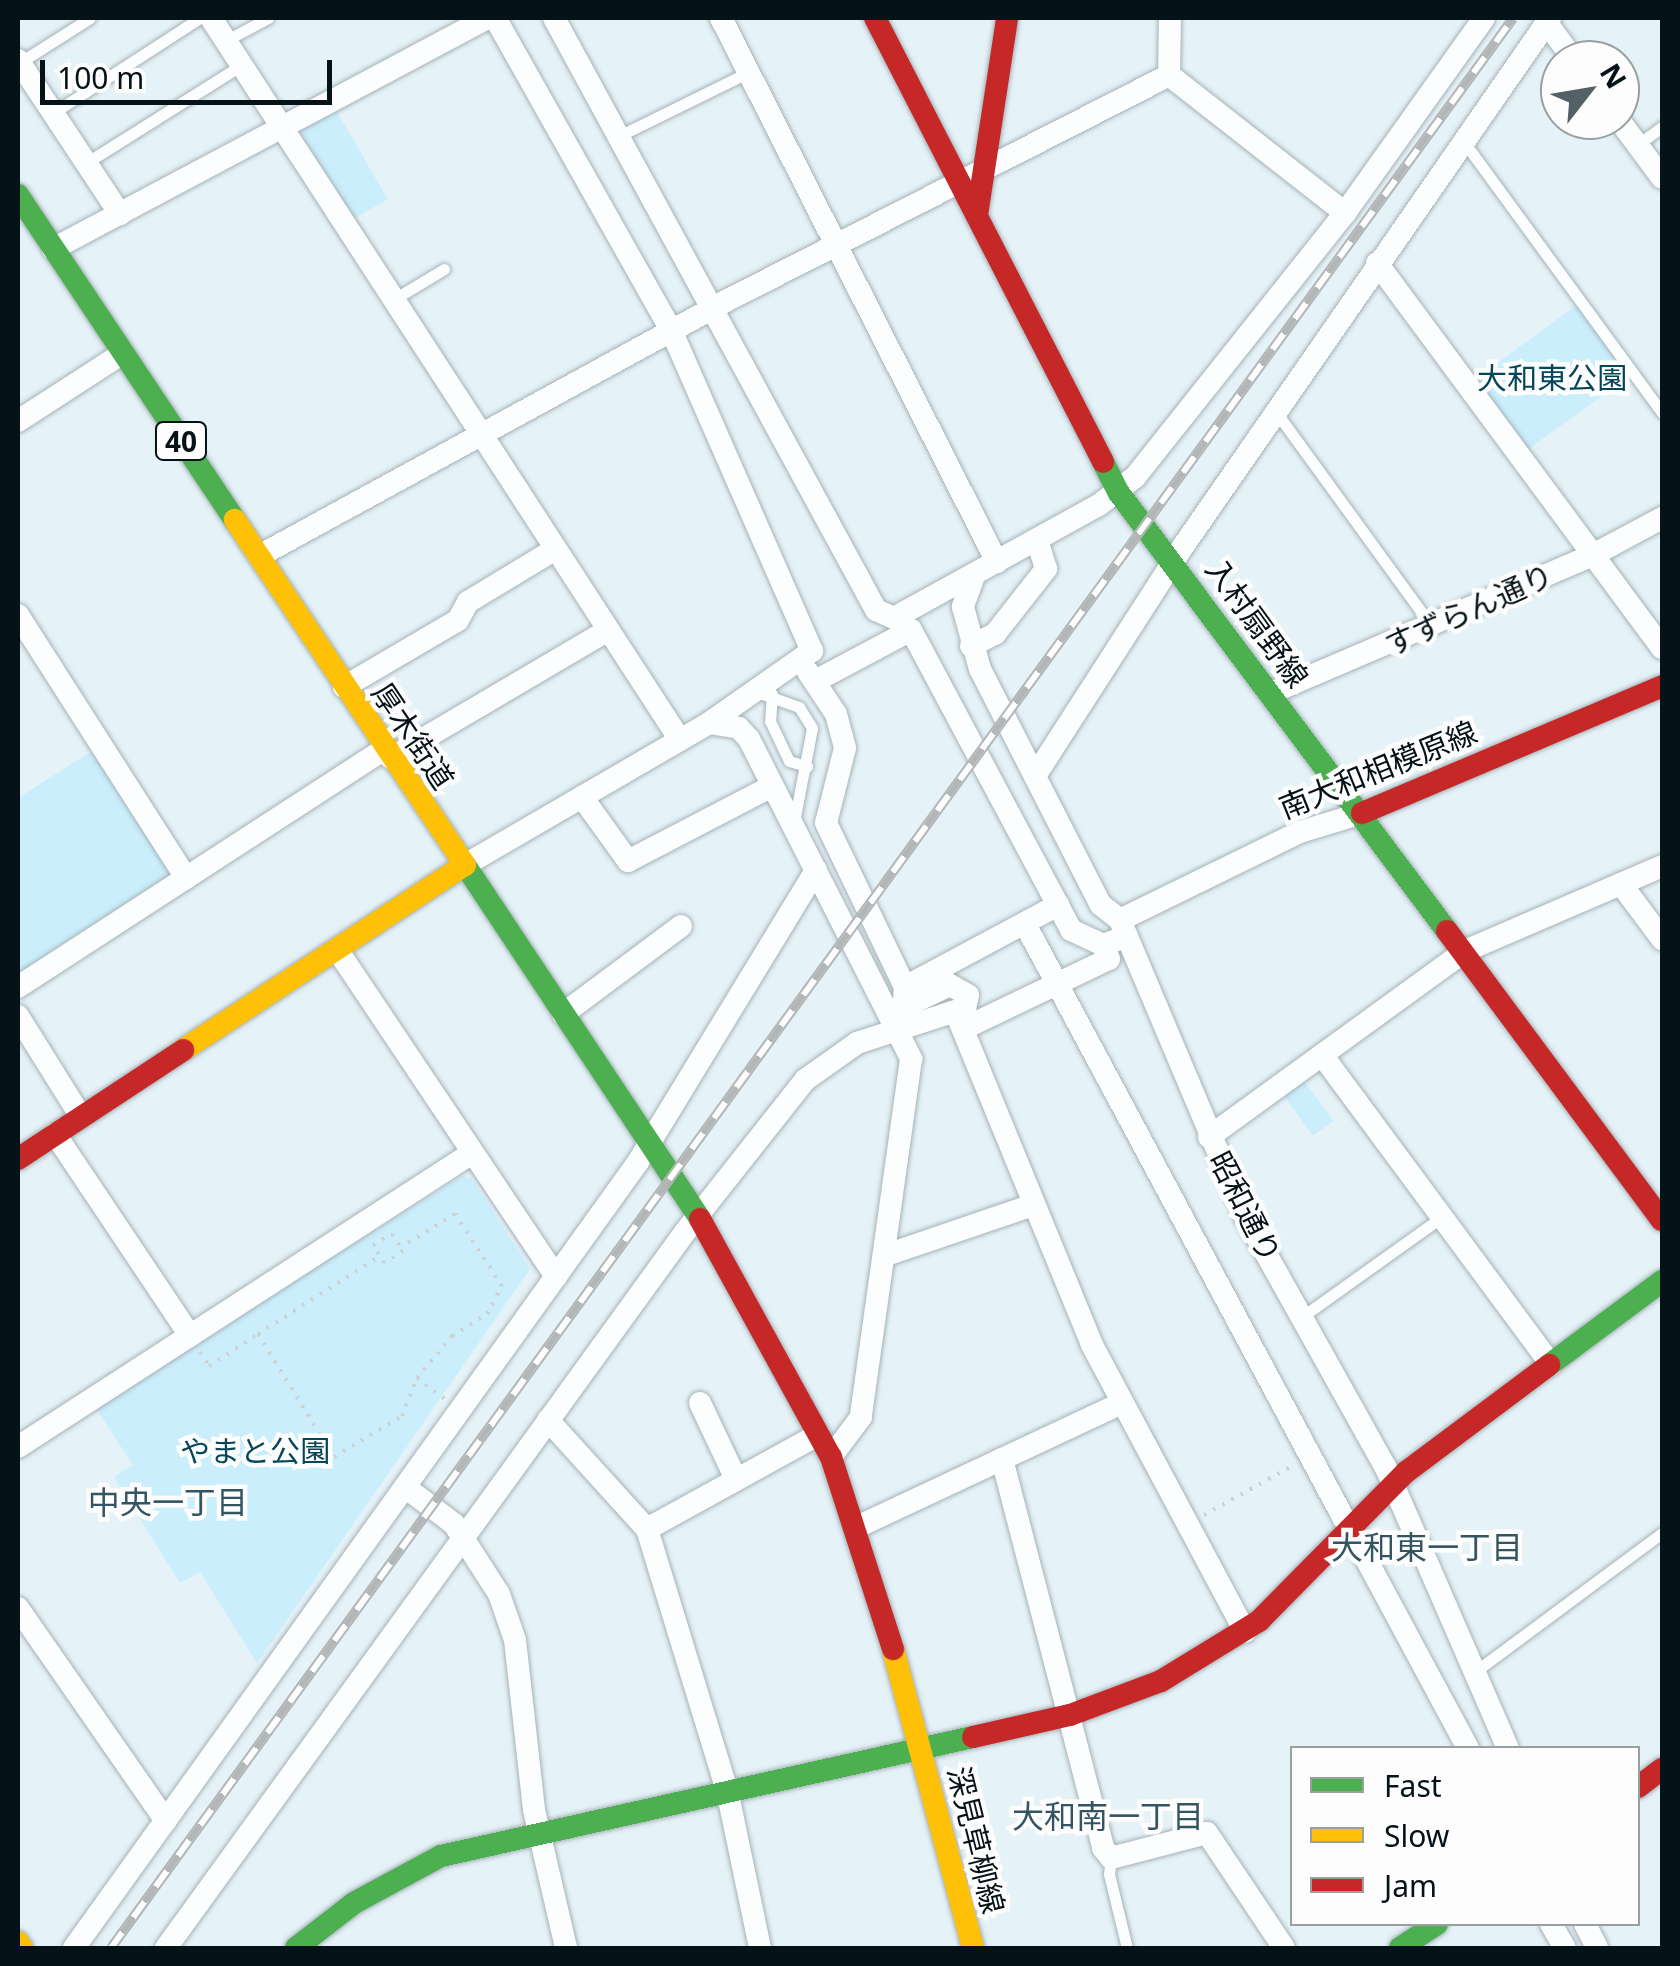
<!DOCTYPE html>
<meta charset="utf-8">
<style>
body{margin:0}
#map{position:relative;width:1680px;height:1966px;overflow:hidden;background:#e5f2f7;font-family:"Noto Sans","Noto Sans JP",sans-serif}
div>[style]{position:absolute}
.green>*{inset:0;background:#caeefb;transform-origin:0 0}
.path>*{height:4px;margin-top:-2px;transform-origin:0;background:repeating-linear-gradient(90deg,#ccd1d2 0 2.5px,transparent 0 10.5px)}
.roads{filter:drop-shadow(0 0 2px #a5b2b7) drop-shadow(0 0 2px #a5b2b7)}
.lane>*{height:11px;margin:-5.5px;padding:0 5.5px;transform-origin:5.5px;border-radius:5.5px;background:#fbfdfe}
.street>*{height:22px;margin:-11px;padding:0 11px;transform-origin:11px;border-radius:11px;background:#fbfdfe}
.fast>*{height:22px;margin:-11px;padding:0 11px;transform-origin:11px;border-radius:11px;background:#4caf50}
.slow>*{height:22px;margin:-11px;padding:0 11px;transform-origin:11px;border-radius:11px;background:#ffc107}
.jam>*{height:22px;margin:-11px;padding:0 11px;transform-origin:11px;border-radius:11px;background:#c62828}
.rail>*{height:10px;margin-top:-5px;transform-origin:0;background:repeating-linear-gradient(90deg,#fdfdfd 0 19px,#b3b6b7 0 38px);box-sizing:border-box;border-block:2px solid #b3b6b7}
span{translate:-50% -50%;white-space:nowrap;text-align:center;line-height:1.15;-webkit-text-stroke:9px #fdfdfd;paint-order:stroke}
.shield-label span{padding:2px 8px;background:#fdfdfd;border:2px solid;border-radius:8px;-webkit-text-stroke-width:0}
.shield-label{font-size:28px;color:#051217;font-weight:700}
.park-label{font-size:30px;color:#054658}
.street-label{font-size:30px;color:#051217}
.neighbourhood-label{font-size:32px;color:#335562}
.frame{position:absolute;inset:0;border:20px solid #051217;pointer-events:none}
.legend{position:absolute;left:1290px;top:1746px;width:350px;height:180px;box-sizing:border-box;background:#fdfdfd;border:2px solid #9a9fa1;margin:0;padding:12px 18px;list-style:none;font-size:30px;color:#051217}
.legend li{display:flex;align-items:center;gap:20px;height:50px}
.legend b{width:50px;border:2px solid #9a9fa1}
.north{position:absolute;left:1540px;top:40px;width:100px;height:100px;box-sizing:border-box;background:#fdfdfd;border:2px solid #9a9fa1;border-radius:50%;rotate:59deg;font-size:28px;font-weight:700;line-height:40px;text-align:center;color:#051217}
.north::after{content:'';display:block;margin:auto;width:35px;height:45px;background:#536065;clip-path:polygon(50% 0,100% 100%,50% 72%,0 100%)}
.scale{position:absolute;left:40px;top:60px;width:292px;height:45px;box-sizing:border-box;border:5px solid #051217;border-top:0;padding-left:12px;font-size:30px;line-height:35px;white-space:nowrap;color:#051217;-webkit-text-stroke:8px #fdfdfd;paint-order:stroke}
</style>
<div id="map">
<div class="green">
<i style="left:336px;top:110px;width:103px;height:54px;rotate:60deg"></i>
<i style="left:1577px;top:305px;width:88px;height:127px;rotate:54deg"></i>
<i style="clip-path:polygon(95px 749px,175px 875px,18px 974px,18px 798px)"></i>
<i style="left:1302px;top:1078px;width:53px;height:25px;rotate:54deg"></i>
<i style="clip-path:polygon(462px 1176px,472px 1179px,530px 1269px,257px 1663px,200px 1572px,180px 1583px,114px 1477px,133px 1465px,95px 1407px)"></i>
</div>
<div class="path">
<i style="left:392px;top:1234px;width:20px;rotate:57deg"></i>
<i style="left:403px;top:1251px;width:22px;rotate:148deg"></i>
<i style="left:384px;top:1263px;width:21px;rotate:-121deg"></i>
<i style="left:373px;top:1245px;width:22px;rotate:-30deg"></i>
<i style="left:258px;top:1334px;width:145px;rotate:-32.6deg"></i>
<i style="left:200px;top:1352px;width:17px;rotate:57deg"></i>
<i style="left:209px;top:1366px;width:59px;rotate:-33.1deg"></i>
<i style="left:258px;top:1334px;width:145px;rotate:58.3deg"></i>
<i style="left:334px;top:1457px;width:79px;rotate:-31.1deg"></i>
<i style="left:402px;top:1416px;width:41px;rotate:-68.5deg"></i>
<i style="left:417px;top:1378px;width:55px;rotate:-50.2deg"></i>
<i style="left:452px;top:1336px;width:41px;rotate:-32.2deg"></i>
<i style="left:487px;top:1314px;width:32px;rotate:-62deg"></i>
<i style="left:502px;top:1286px;width:86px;rotate:-123.1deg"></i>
<i style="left:455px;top:1214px;width:63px;rotate:148.6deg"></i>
<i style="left:417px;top:1378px;width:35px;rotate:37deg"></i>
<i style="left:1204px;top:1515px;width:101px;rotate:-29.1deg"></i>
</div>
<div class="roads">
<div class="lane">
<i style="left:225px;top:41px;width:49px;rotate:-28.1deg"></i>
<i style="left:19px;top:63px;width:84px;rotate:-32.4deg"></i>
<i style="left:53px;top:113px;width:175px;rotate:-32.9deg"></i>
<i style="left:619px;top:136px;width:145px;rotate:-26.2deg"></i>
<i style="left:1464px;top:142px;width:336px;rotate:53.8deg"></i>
<i style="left:1637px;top:145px;width:31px;rotate:-36deg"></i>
<i style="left:86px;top:163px;width:182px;rotate:-32.2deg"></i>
<i style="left:391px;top:301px;width:62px;rotate:-31.1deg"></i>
<i style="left:1276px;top:412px;width:263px;rotate:54deg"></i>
<i style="left:757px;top:692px;width:45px;rotate:19.7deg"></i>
<i style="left:799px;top:707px;width:25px;rotate:58deg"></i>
<i style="left:812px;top:728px;width:96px;rotate:100.8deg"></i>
<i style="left:772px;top:694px;width:27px;rotate:94deg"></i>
<i style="left:770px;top:721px;width:44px;rotate:64.6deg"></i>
<i style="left:789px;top:761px;width:19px;rotate:16deg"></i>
<i style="left:1303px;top:1316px;width:171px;rotate:-35.5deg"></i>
<i style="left:1476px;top:1671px;width:232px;rotate:-36.6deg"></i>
<i style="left:1111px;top:1858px;width:16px;rotate:97deg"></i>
<i style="left:1109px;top:1874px;width:76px;rotate:76.3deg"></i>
</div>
<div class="street">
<i style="left:211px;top:18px;width:861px;rotate:56.99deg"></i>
<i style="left:554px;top:18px;width:674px;rotate:61.46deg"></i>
<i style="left:876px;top:610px;width:20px;rotate:24deg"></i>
<i style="left:894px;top:618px;width:234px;rotate:-28.9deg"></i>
<i style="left:1099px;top:505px;width:46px;rotate:-37.9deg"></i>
<i style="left:1135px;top:477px;width:337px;rotate:-51.5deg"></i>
<i style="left:1345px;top:213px;width:239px;rotate:-54.5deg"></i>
<i style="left:721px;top:18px;width:610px;rotate:63.1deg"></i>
<i style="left:1546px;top:22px;width:47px;rotate:53.6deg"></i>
<i style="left:18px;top:60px;width:185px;rotate:56.5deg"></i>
<i style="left:1169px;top:75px;width:224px;rotate:38.1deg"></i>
<i style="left:1169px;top:75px;width:57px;rotate:-89deg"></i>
<i style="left:1619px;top:120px;width:72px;rotate:53.4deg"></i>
<i style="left:53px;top:249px;width:492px;rotate:-28deg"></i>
<i style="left:1377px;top:263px;width:479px;rotate:53.5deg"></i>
<i style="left:18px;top:421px;width:125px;rotate:-32.9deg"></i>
<i style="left:259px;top:556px;width:530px;rotate:-28.64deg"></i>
<i style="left:724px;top:302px;width:500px;rotate:-27deg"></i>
<i style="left:974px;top:576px;width:33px;rotate:110deg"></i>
<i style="left:963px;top:607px;width:64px;rotate:74.7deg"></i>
<i style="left:980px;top:669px;width:265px;rotate:62.9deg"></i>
<i style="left:1101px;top:905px;width:24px;rotate:38deg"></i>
<i style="left:18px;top:615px;width:312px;rotate:57.4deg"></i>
<i style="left:971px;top:646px;width:27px;rotate:-27deg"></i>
<i style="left:995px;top:634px;width:83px;rotate:-51.9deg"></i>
<i style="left:1046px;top:569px;width:30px;rotate:-107deg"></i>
<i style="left:808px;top:672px;width:50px;rotate:56.3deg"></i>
<i style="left:836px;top:714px;width:35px;rotate:75deg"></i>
<i style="left:845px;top:748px;width:77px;rotate:104.2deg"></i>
<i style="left:826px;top:823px;width:182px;rotate:64.3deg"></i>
<i style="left:905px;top:987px;width:11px;rotate:95deg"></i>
<i style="left:819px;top:679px;width:104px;rotate:-28deg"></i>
<i style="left:911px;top:630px;width:340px;rotate:61.9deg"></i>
<i style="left:1071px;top:930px;width:35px;rotate:25deg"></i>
<i style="left:1103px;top:945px;width:15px;rotate:-20deg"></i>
<i style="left:344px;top:687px;width:132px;rotate:-30.4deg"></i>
<i style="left:458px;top:620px;width:21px;rotate:-61deg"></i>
<i style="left:468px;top:602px;width:100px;rotate:-31.2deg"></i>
<i style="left:1271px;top:693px;width:350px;rotate:-23.2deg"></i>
<i style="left:1593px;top:555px;width:78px;rotate:-28.2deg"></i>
<i style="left:709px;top:723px;width:30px;rotate:9deg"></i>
<i style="left:739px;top:728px;width:15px;rotate:48deg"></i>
<i style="left:749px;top:739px;width:359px;rotate:63.1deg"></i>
<i style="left:911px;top:1059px;width:361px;rotate:98deg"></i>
<i style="left:861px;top:1417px;width:50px;rotate:126.9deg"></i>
<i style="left:391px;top:758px;width:251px;rotate:-30.5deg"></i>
<i style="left:1035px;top:776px;width:275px;rotate:-57.2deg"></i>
<i style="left:1184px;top:545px;width:642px;rotate:-55.22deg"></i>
<i style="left:582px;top:797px;width:79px;rotate:54.3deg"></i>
<i style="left:628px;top:861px;width:162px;rotate:-27.5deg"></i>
<i style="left:465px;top:865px;width:282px;rotate:-30.2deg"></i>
<i style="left:709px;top:723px;width:126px;rotate:-35deg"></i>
<i style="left:812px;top:651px;width:351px;rotate:-113.7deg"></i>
<i style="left:671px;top:330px;width:358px;rotate:-119.4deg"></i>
<i style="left:1621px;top:884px;width:69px;rotate:53.3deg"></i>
<i style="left:1120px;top:920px;width:321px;rotate:67.1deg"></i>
<i style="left:1245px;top:1216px;width:289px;rotate:60.8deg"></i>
<i style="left:1386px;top:1468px;width:305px;rotate:66.5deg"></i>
<i style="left:1120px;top:920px;width:200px;rotate:-26.1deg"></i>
<i style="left:1300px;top:832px;width:65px;rotate:-17deg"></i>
<i style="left:1025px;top:924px;width:675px;rotate:61.8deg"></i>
<i style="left:338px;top:951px;width:392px;rotate:56.2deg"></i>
<i style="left:18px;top:987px;width:437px;rotate:-33deg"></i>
<i style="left:905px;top:987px;width:174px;rotate:-28.2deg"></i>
<i style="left:956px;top:1013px;width:359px;rotate:67.7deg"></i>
<i style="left:1092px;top:1345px;width:325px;rotate:61.9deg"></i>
<i style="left:563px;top:1014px;width:147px;rotate:-36.7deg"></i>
<i style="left:18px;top:1016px;width:119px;rotate:58deg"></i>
<i style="left:971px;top:1025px;width:153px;rotate:-25.6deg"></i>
<i style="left:1109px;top:959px;width:15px;rotate:-113deg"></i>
<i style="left:1322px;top:1055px;width:385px;rotate:53.5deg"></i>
<i style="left:55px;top:1134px;width:243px;rotate:56.2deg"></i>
<i style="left:1209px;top:1137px;width:316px;rotate:-36deg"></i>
<i style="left:1465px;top:951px;width:215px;rotate:-23.3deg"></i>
<i style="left:886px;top:1255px;width:155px;rotate:-18.8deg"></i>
<i style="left:700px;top:1403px;width:84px;rotate:64.7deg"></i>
<i style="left:548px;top:1420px;width:147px;rotate:47.8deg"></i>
<i style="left:647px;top:1529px;width:273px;rotate:73deg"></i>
<i style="left:727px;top:1790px;width:161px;rotate:78.2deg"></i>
<i style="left:18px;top:1447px;width:541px;rotate:-32.93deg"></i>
<i style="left:1002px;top:1459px;width:402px;rotate:75.4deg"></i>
<i style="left:1103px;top:1848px;width:13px;rotate:51deg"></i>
<i style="left:1111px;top:1858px;width:99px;rotate:-14.6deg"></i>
<i style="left:1207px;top:1833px;width:138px;rotate:56.2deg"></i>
<i style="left:405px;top:1487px;width:61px;rotate:37.1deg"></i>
<i style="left:454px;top:1524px;width:83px;rotate:57.3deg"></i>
<i style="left:499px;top:1594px;width:49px;rotate:70.8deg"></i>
<i style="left:515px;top:1640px;width:171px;rotate:83.6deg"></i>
<i style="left:534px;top:1810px;width:142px;rotate:76.9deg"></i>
<i style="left:857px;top:1527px;width:293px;rotate:-25.1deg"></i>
<i style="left:647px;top:1529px;width:196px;rotate:-28.9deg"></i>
<i style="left:1358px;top:1544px;width:232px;rotate:61.7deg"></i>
<i style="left:18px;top:1608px;width:259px;rotate:55.2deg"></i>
<i style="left:1551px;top:1924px;width:28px;rotate:60deg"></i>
<i style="left:1585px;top:1924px;width:27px;rotate:63deg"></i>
<i style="left:74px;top:1948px;width:967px;rotate:-54.34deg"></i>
<i style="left:638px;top:1162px;width:342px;rotate:-58.6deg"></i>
<i style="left:166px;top:1948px;width:884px;rotate:-54.06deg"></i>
<i style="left:685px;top:1232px;width:194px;rotate:-51.7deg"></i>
<i style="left:805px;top:1080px;width:64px;rotate:-35.4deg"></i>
<i style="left:857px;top:1043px;width:114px;rotate:-18deg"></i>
<i style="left:965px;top:1008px;width:13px;rotate:-77deg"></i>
<i style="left:968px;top:995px;width:21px;rotate:-151deg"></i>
<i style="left:950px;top:985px;width:65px;rotate:154.6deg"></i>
</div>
<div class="fast">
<i style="left:18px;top:195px;width:391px;rotate:56.3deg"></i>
<i style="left:1103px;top:462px;width:35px;rotate:63deg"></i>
<i style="left:1119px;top:493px;width:547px;rotate:53.17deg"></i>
<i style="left:465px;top:865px;width:425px;rotate:56.4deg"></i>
<i style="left:1549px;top:1365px;width:141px;rotate:-36.6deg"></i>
<i style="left:296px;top:1948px;width:73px;rotate:-37.8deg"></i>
<i style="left:354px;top:1903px;width:99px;rotate:-28.4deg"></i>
<i style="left:441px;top:1856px;width:545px;rotate:-12.61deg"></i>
<i style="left:1400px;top:1948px;width:44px;rotate:-33deg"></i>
</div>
<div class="slow">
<i style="left:183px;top:1050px;width:337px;rotate:-33.3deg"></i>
<i style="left:465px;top:865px;width:415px;rotate:-123.7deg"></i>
<i style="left:893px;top:1649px;width:310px;rotate:75deg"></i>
<i style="left:18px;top:1942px;width:7px;rotate:56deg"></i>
</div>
<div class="jam">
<i style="left:875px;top:18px;width:499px;rotate:62.8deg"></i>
<i style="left:977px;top:215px;width:199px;rotate:-81.3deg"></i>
<i style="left:1362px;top:813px;width:326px;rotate:-22.9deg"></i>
<i style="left:1447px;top:931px;width:360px;rotate:53.4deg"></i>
<i style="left:18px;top:1159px;width:198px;rotate:-33.4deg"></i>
<i style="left:700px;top:1219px;width:272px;rotate:61.2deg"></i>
<i style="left:831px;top:1457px;width:202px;rotate:72.1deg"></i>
<i style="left:973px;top:1737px;width:99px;rotate:-12.8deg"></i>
<i style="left:1070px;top:1715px;width:97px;rotate:-20.5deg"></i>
<i style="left:1161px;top:1681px;width:115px;rotate:-31.5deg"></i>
<i style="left:1259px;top:1621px;width:209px;rotate:-45.4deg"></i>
<i style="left:1406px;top:1472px;width:179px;rotate:-36.8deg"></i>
<i style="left:1638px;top:1787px;width:30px;rotate:-37deg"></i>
</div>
</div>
<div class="rail">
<i style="left:111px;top:1948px;width:2385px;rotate:-54deg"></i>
</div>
<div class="shield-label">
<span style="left:181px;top:441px">40</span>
</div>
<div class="park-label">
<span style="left:1552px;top:378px">大和東公園</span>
<span style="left:255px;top:1451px">やまと公園</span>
</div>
<div class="street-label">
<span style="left:1469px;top:610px;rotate:-24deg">すずらん通り</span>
<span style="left:1257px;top:623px;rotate:54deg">入村扇野線</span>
<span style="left:413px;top:736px;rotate:56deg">厚木街道</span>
<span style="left:1378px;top:770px;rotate:-22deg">南大和相模原線</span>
<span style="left:1245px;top:1207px;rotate:63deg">昭和通り</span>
<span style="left:976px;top:1840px;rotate:76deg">深見草柳線</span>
</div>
<div class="neighbourhood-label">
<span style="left:168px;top:1502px">中央一丁目</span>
<span style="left:1427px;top:1547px">大和東一丁目</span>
<span style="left:1108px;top:1816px">大和南一丁目</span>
</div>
<div class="frame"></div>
<ul class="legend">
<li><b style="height:12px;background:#4caf50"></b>Fast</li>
<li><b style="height:12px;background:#ffc107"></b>Slow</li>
<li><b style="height:12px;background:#c62828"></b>Jam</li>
</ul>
<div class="north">N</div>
<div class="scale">100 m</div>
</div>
